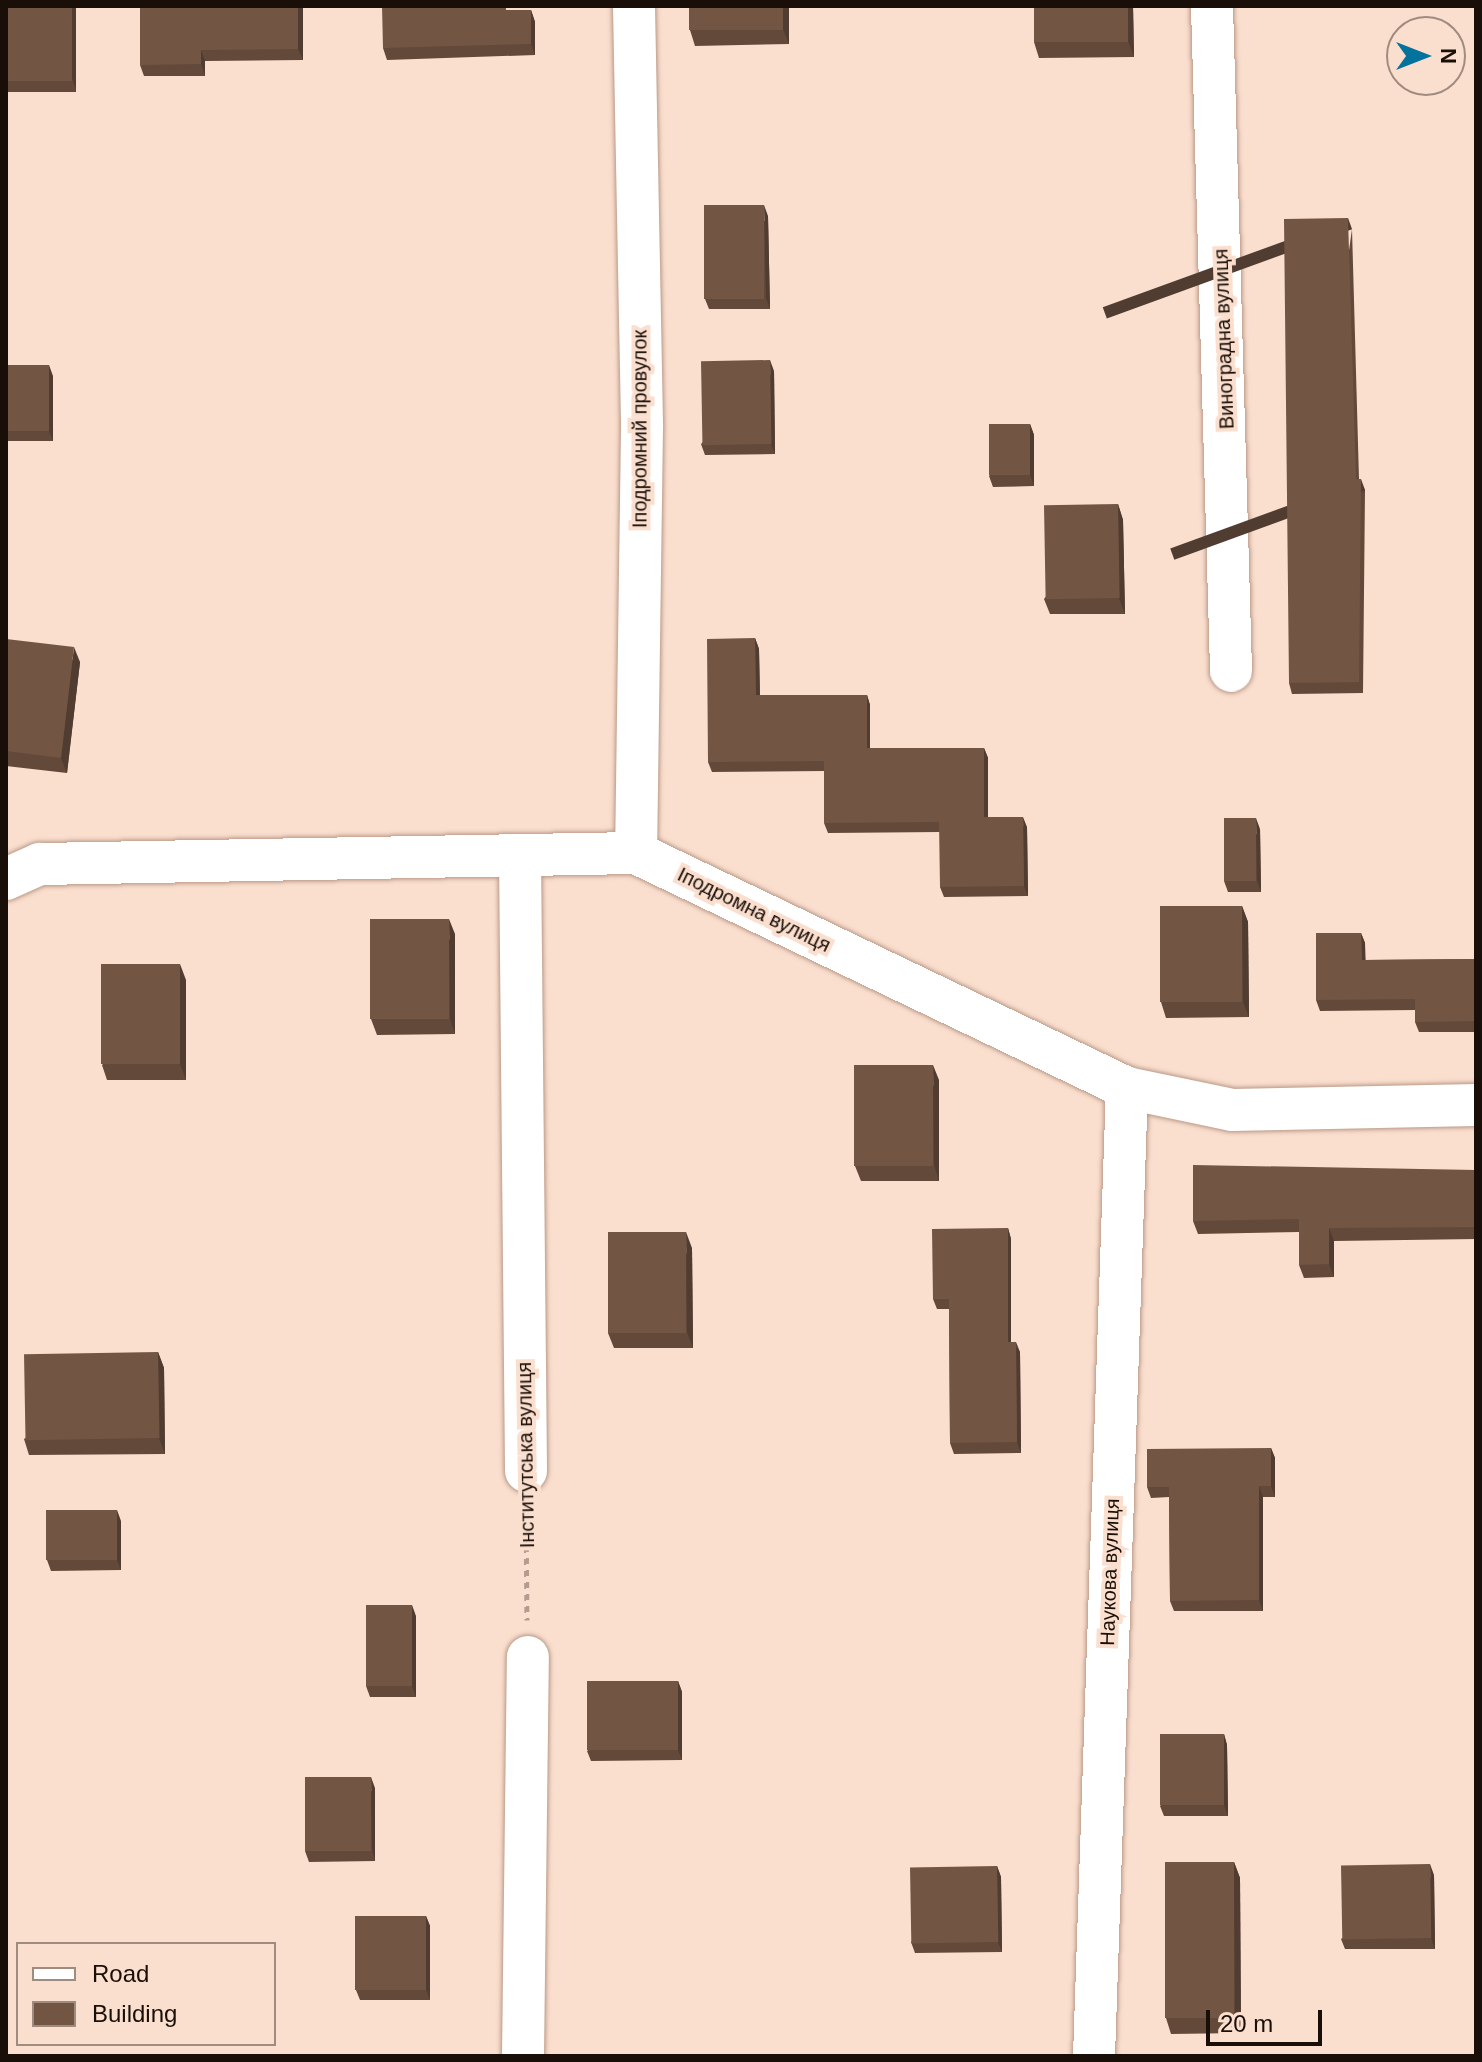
<!DOCTYPE html>
<meta charset="utf-8">
<style>
body{margin:0}
#map{position:relative;width:1482px;height:2062px;overflow:hidden;background:#fadece;font-family:Helvetica,sans-serif}
div>[style]{position:absolute}
.path>*{height:5px;margin-top:-2.5px;transform-origin:0;background:repeating-linear-gradient(90deg,#b49d90 0 6px,transparent 0 12px)}
.roads{filter:drop-shadow(0 0 2px #ba9987) drop-shadow(0 0 2px #ba9987)}
.minor>*{height:42px;margin:-21px;padding:0 21px;transform-origin:21px;border-radius:21px;background:#fff}
.wall>*{inset:0;background:#63493a;transform-origin:0 0}
.shaded-wall>*{inset:0;background:#503c30;transform-origin:0 0}
.building>*{inset:0;background:#735544;transform-origin:0 0}
span{translate:-50% -50%;white-space:nowrap;text-align:center;line-height:1.15;-webkit-text-stroke:8px #fadece;paint-order:stroke}
.street-label{font-size:20px;color:#1a0f08}
.frame{position:absolute;inset:0;border:8px solid #1a0f08;pointer-events:none}
.legend{position:absolute;left:16px;top:1942px;width:260px;height:104px;box-sizing:border-box;background:#fadece;border:2px solid #a08b7f;margin:0;padding:10px 14px;list-style:none;font-size:24px;color:#1a0f08}
.legend li{display:flex;align-items:center;gap:16px;height:40px}
.legend b{width:40px;border:2px solid #a08b7f}
.north{position:absolute;left:1386px;top:16px;width:80px;height:80px;box-sizing:border-box;background:#fadece;border:2px solid #a08b7f;border-radius:50%;rotate:90deg;font-size:22px;font-weight:700;line-height:32px;text-align:center;color:#1a0f08}
.north::after{content:'';display:block;margin:auto;width:28px;height:36px;background:#03729d;clip-path:polygon(50% 0,100% 100%,50% 72%,0 100%)}
.scale{position:absolute;left:1206px;top:2010px;width:116px;height:36px;box-sizing:border-box;border:4px solid #1a0f08;border-top:0;padding-left:10px;font-size:24px;line-height:28px;white-space:nowrap;color:#1a0f08;-webkit-text-stroke:6px #fadece;paint-order:stroke}
</style>
<div id="map">
<div class="path">
<i style="left:526px;top:1510px;width:110px;rotate:89.5deg"></i>
</div>
<div class="roads">
<div class="minor">
<i style="left:634px;top:6px;width:422px;rotate:88.9deg"></i>
<i style="left:642px;top:428px;width:425px;rotate:90.8deg"></i>
<i style="left:1212px;top:6px;width:665px;rotate:88.36deg"></i>
<i style="left:520px;top:855px;width:616px;rotate:89.44deg"></i>
<i style="left:6px;top:879px;width:37px;rotate:-24deg"></i>
<i style="left:40px;top:864px;width:596px;rotate:-1.06deg"></i>
<i style="left:636px;top:853px;width:544px;rotate:25.58deg"></i>
<i style="left:1127px;top:1088px;width:107px;rotate:11.8deg"></i>
<i style="left:1232px;top:1110px;width:244px;rotate:-1.2deg"></i>
<i style="left:523px;top:2056px;width:399px;rotate:-89.3deg"></i>
<i style="left:1094px;top:2056px;width:969px;rotate:-88.05deg"></i>
</div>
</div>
<div class="wall">
<i style="left:6px;top:6px;width:70px;height:86px"></i>
<i style="clip-path:polygon(303px 6px,303px 60px,205px 61px,205px 76px,144px 76px,140px 65px)"></i>
<i style="clip-path:polygon(689px 6px,789px 6px,789px 44px,695px 46px,690px 30px)"></i>
<i style="clip-path:polygon(1133px 6px,1134px 57px,1039px 58px,1034px 42px)"></i>
<i style="clip-path:polygon(510px 10px,531px 10px,535px 22px,535px 55px,387px 60px,383px 48px)"></i>
<i style="clip-path:polygon(768px 216px,770px 309px,709px 309px,705px 299px)"></i>
<i style="clip-path:polygon(1352px 229px,1359px 479px,1365px 490px,1363px 693px,1292px 694px,1289px 683px)"></i>
<i style="clip-path:polygon(6px 365px,53px 376px,53px 441px,6px 441px)"></i>
<i style="clip-path:polygon(774px 371px,775px 454px,705px 455px,701px 444px)"></i>
<i style="clip-path:polygon(1030px 424px,1034px 435px,1034px 486px,993px 487px,989px 476px)"></i>
<i style="clip-path:polygon(1118px 504px,1123px 520px,1125px 614px,1050px 614px,1044px 599px)"></i>
<i style="clip-path:polygon(755px 638px,759px 649px,760px 695px,867px 695px,870px 705px,870px 748px,984px 748px,988px 758px,988px 817px,1027px 827px,1028px 896px,944px 897px,940px 887px,940px 832px,828px 833px,824px 823px,824px 771px,712px 772px,708px 762px)"></i>
<i style="clip-path:polygon(6px 639px,80px 662px,67px 773px,6px 766px)"></i>
<i style="clip-path:polygon(1260px 829px,1261px 892px,1228px 892px,1224px 881px)"></i>
<i style="clip-path:polygon(1242px 906px,1248px 922px,1249px 1017px,1166px 1018px,1161px 1002px)"></i>
<i style="clip-path:polygon(1361px 933px,1365px 943px,1365px 960px,1476px 959px,1476px 1032px,1419px 1032px,1415px 1022px,1415px 1010px,1320px 1011px,1316px 1000px)"></i>
<i style="clip-path:polygon(455px 934px,455px 1034px,377px 1035px,371px 1019px)"></i>
<i style="clip-path:polygon(186px 980px,186px 1080px,107px 1080px,102px 1065px)"></i>
<i style="clip-path:polygon(939px 1080px,939px 1181px,861px 1181px,855px 1166px)"></i>
<i style="clip-path:polygon(1476px 1170px,1476px 1239px,1334px 1241px,1334px 1277px,1304px 1278px,1299px 1265px,1299px 1232px,1198px 1234px,1193px 1221px)"></i>
<i style="clip-path:polygon(1008px 1228px,1011px 1239px,1011px 1342px,1020px 1352px,1021px 1453px,954px 1454px,950px 1443px,949px 1309px,937px 1309px,933px 1299px)"></i>
<i style="clip-path:polygon(692px 1248px,693px 1348px,614px 1348px,608px 1333px)"></i>
<i style="clip-path:polygon(158px 1352px,164px 1368px,165px 1454px,29px 1455px,24px 1439px)"></i>
<i style="clip-path:polygon(1271px 1448px,1275px 1458px,1275px 1497px,1263px 1497px,1263px 1611px,1174px 1611px,1170px 1601px,1169px 1497px,1151px 1498px,1147px 1487px)"></i>
<i style="clip-path:polygon(121px 1521px,121px 1570px,51px 1571px,47px 1560px)"></i>
<i style="clip-path:polygon(416px 1616px,416px 1697px,370px 1697px,366px 1686px)"></i>
<i style="clip-path:polygon(678px 1681px,682px 1692px,682px 1760px,591px 1761px,587px 1751px)"></i>
<i style="clip-path:polygon(1224px 1734px,1227px 1745px,1228px 1816px,1164px 1816px,1160px 1806px)"></i>
<i style="clip-path:polygon(375px 1788px,375px 1861px,309px 1862px,305px 1851px)"></i>
<i style="clip-path:polygon(1234px 1862px,1240px 1878px,1241px 2033px,1171px 2034px,1166px 2018px)"></i>
<i style="clip-path:polygon(997px 1866px,1001px 1877px,1002px 1952px,915px 1953px,911px 1942px)"></i>
<i style="clip-path:polygon(1434px 1875px,1435px 1949px,1345px 1949px,1341px 1939px)"></i>
<i style="clip-path:polygon(426px 1916px,430px 1926px,430px 2000px,360px 2000px,356px 1990px)"></i>
</div>
<div class="shaded-wall">
<i style="clip-path:polygon(72px 6px,76px 6px,76px 90px,72px 78px)"></i>
<i style="clip-path:polygon(298px 6px,303px 6px,303px 60px,298px 49px)"></i>
<i style="clip-path:polygon(783px 6px,789px 6px,789px 44px,783px 29px)"></i>
<i style="clip-path:polygon(1128px 6px,1133px 6px,1134px 57px,1128px 41px)"></i>
<i style="clip-path:polygon(531px 10px,535px 22px,535px 55px,531px 44px)"></i>
<i style="clip-path:polygon(201px 50px,205px 61px,205px 76px,201px 64px)"></i>
<i style="clip-path:polygon(764px 205px,768px 216px,770px 309px,766px 298px)"></i>
<i style="left:1348px;top:218px;width:12px;height:261px;rotate:70deg"></i>
<i style="clip-path:polygon(770px 360px,774px 371px,775px 454px,771px 444px)"></i>
<i style="clip-path:polygon(49px 365px,53px 376px,53px 441px,49px 431px)"></i>
<i style="clip-path:polygon(1030px 424px,1034px 435px,1034px 486px,1030px 475px)"></i>
<i style="left:1361px;top:479px;width:12px;height:203px;rotate:70deg"></i>
<i style="clip-path:polygon(1118px 504px,1123px 520px,1125px 614px,1119px 598px)"></i>
<i style="clip-path:polygon(755px 638px,759px 649px,760px 705px,756px 695px)"></i>
<i style="clip-path:polygon(74px 647px,80px 662px,67px 773px,61px 758px)"></i>
<i style="clip-path:polygon(867px 695px,870px 705px,870px 758px,867px 748px)"></i>
<i style="clip-path:polygon(984px 748px,988px 758px,988px 827px,984px 817px)"></i>
<i style="clip-path:polygon(1023px 817px,1027px 827px,1028px 896px,1024px 886px)"></i>
<i style="clip-path:polygon(1256px 818px,1260px 829px,1261px 892px,1257px 881px)"></i>
<i style="clip-path:polygon(1242px 906px,1248px 922px,1249px 1017px,1243px 1002px)"></i>
<i style="clip-path:polygon(449px 919px,455px 934px,455px 1034px,450px 1019px)"></i>
<i style="clip-path:polygon(1361px 933px,1365px 943px,1366px 971px,1362px 960px)"></i>
<i style="clip-path:polygon(180px 964px,186px 980px,186px 1080px,180px 1064px)"></i>
<i style="clip-path:polygon(933px 1065px,939px 1080px,939px 1181px,934px 1165px)"></i>
<i style="clip-path:polygon(1008px 1228px,1011px 1239px,1011px 1353px,1008px 1342px)"></i>
<i style="clip-path:polygon(1329px 1228px,1334px 1241px,1334px 1277px,1329px 1264px)"></i>
<i style="clip-path:polygon(686px 1232px,692px 1248px,693px 1348px,687px 1332px)"></i>
<i style="clip-path:polygon(1016px 1342px,1020px 1352px,1021px 1453px,1017px 1442px)"></i>
<i style="clip-path:polygon(158px 1352px,164px 1368px,165px 1454px,159px 1438px)"></i>
<i style="clip-path:polygon(1271px 1448px,1275px 1458px,1275px 1497px,1271px 1486px)"></i>
<i style="clip-path:polygon(1259px 1486px,1263px 1497px,1263px 1611px,1259px 1600px)"></i>
<i style="clip-path:polygon(117px 1510px,121px 1521px,121px 1570px,117px 1560px)"></i>
<i style="clip-path:polygon(412px 1605px,416px 1616px,416px 1697px,412px 1686px)"></i>
<i style="clip-path:polygon(678px 1681px,682px 1692px,682px 1760px,678px 1750px)"></i>
<i style="clip-path:polygon(1224px 1734px,1227px 1745px,1228px 1816px,1224px 1805px)"></i>
<i style="clip-path:polygon(371px 1777px,375px 1788px,375px 1861px,372px 1850px)"></i>
<i style="clip-path:polygon(1234px 1862px,1240px 1878px,1241px 2033px,1235px 2018px)"></i>
<i style="clip-path:polygon(1430px 1864px,1434px 1875px,1435px 1949px,1431px 1938px)"></i>
<i style="clip-path:polygon(997px 1866px,1001px 1877px,1002px 1952px,998px 1942px)"></i>
<i style="clip-path:polygon(426px 1916px,430px 1926px,430px 2000px,426px 1989px)"></i>
</div>
<div class="building">
<i style="left:6px;top:6px;width:66px;height:75px"></i>
<i style="clip-path:polygon(140px 6px,298px 6px,298px 49px,201px 50px,201px 64px,140px 65px)"></i>
<i style="clip-path:polygon(382px 6px,506px 6px,506px 10px,531px 10px,531px 44px,383px 48px)"></i>
<i style="left:689px;top:6px;width:94px;height:24px"></i>
<i style="left:1034px;top:6px;width:94px;height:36px"></i>
<i style="left:704px;top:205px;width:60px;height:94px"></i>
<i style="clip-path:polygon(1348px 218px,1356px 479px,1361px 479px,1359px 682px,1289px 683px,1284px 219px)"></i>
<i style="left:770px;top:360px;width:84px;height:69px;rotate:89deg"></i>
<i style="left:6px;top:365px;width:43px;height:66px"></i>
<i style="left:1030px;top:424px;width:51px;height:41px;rotate:90deg"></i>
<i style="left:1118px;top:504px;width:94px;height:74px;rotate:89deg"></i>
<i style="clip-path:polygon(755px 638px,756px 695px,867px 695px,867px 748px,984px 748px,984px 817px,1023px 817px,1024px 886px,940px 887px,939px 822px,824px 823px,824px 761px,708px 762px,707px 639px)"></i>
<i style="clip-path:polygon(6px 639px,74px 647px,61px 758px,6px 751px)"></i>
<i style="left:1224px;top:818px;width:32px;height:63px"></i>
<i style="left:1160px;top:906px;width:82px;height:96px"></i>
<i style="left:370px;top:919px;width:79px;height:100px"></i>
<i style="clip-path:polygon(1316px 933px,1361px 933px,1362px 960px,1476px 959px,1476px 1021px,1415px 1022px,1415px 999px,1316px 1000px)"></i>
<i style="left:180px;top:964px;width:100px;height:79px;rotate:90deg"></i>
<i style="left:854px;top:1065px;width:79px;height:101px"></i>
<i style="clip-path:polygon(1193px 1165px,1476px 1170px,1476px 1227px,1329px 1228px,1329px 1264px,1299px 1265px,1299px 1219px,1193px 1221px)"></i>
<i style="clip-path:polygon(1008px 1228px,1008px 1342px,1016px 1342px,1017px 1442px,950px 1443px,949px 1299px,933px 1299px,932px 1229px)"></i>
<i style="left:608px;top:1232px;width:78px;height:101px"></i>
<i style="left:158px;top:1352px;width:86px;height:134px;rotate:89deg"></i>
<i style="clip-path:polygon(1271px 1448px,1271px 1486px,1259px 1486px,1259px 1600px,1170px 1601px,1169px 1487px,1147px 1487px,1147px 1449px)"></i>
<i style="left:117px;top:1510px;width:50px;height:71px;rotate:90deg"></i>
<i style="left:412px;top:1605px;width:81px;height:46px;rotate:90deg"></i>
<i style="left:678px;top:1681px;width:69px;height:91px;rotate:90deg"></i>
<i style="left:1224px;top:1734px;width:71px;height:64px;rotate:90deg"></i>
<i style="left:305px;top:1777px;width:66px;height:74px"></i>
<i style="left:1165px;top:1862px;width:69px;height:156px"></i>
<i style="left:1430px;top:1864px;width:74px;height:89px;rotate:89deg"></i>
<i style="left:997px;top:1866px;width:76px;height:87px;rotate:89deg"></i>
<i style="left:355px;top:1916px;width:71px;height:74px"></i>
</div>
<div class="street-label">
<span style="left:1224px;top:339px;rotate:-92deg">Виноградна вулиця</span>
<span style="left:640px;top:429px;rotate:-90deg">Іподромний провулок</span>
<span style="left:754px;top:910px;rotate:26deg">Іподромна вулиця</span>
<span style="left:526px;top:1455px;rotate:-91deg">Інститутська вулиця</span>
<span style="left:1110px;top:1572px;rotate:-88deg">Наукова вулиця</span>
</div>
<div class="frame"></div>
<ul class="legend">
<li><b style="height:10px;background:#fff"></b>Road</li>
<li><b style="height:22px;background:#735544"></b>Building</li>
</ul>
<div class="north">N</div>
<div class="scale">20 m</div>
</div>
